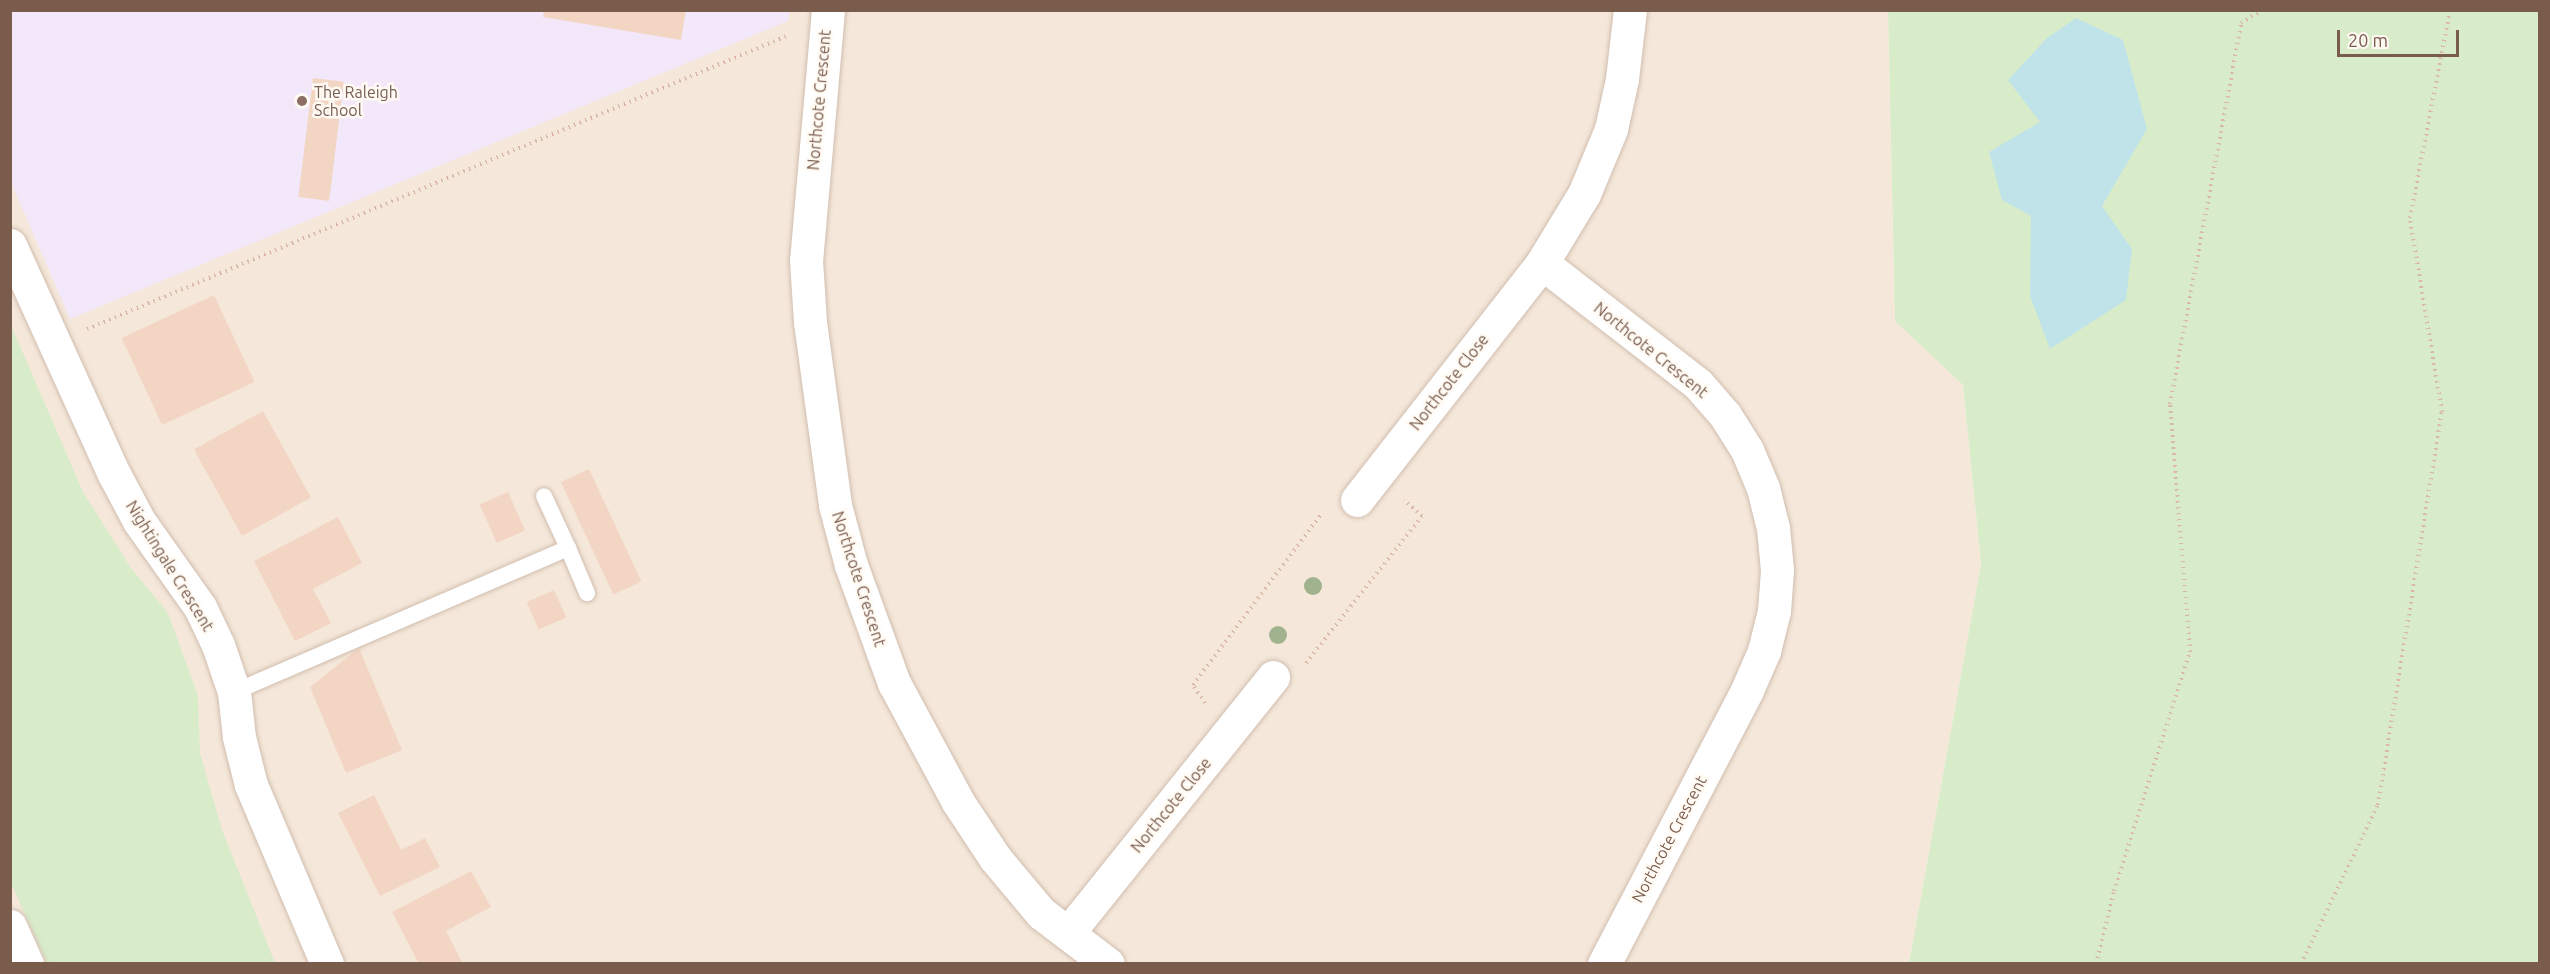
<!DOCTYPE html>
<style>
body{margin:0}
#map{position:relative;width:2550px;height:974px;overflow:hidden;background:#fdf6ec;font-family:Ubuntu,sans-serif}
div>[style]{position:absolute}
.residential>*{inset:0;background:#f5e8da}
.education>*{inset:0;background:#f3e8fa}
.green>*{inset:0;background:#d8ecc9}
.water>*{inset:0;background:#bfe3e8}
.building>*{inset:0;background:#f3d5c3;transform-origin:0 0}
.path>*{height:4px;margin-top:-2px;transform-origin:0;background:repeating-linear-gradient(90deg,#d9b8a5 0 1.5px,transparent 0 6px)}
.roads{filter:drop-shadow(0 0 2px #d1beb0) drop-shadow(0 0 2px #d1beb0)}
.lane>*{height:16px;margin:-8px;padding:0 8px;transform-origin:8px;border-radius:8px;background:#fff}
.street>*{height:33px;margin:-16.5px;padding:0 16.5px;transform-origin:16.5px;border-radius:16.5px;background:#fff}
.trees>*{width:18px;height:18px;margin:-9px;border-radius:50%;background:#a0b28e}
.dots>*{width:16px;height:16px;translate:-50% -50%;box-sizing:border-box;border:3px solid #fffaf3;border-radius:50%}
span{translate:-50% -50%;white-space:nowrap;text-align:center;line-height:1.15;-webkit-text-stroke:5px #fffaf3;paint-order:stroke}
.education-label{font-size:16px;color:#785e54}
.left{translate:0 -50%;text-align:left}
.street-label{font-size:16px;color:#7a5c4d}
.frame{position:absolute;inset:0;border:12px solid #7a5c4d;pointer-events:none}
.scale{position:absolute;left:2337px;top:30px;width:122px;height:27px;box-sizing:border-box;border:3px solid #7a5c4d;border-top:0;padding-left:8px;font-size:18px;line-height:21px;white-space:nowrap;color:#7a5c4d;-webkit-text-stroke:4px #fffaf3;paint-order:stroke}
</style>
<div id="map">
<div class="residential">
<i style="clip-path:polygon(10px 11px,1888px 11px,1895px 320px,1963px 385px,1981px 564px,1909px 963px,11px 963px)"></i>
</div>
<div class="education">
<i style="clip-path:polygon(10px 11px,790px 11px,788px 21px,70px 319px,11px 182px)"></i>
</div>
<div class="green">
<i style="clip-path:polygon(1888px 11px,2539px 11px,2539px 963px,1909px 963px,1981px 564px,1963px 385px,1895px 321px)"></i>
<i style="clip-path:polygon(10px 323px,83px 492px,131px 568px,168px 613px,198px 696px,200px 753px,222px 830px,275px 963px,47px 963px,11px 883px)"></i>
</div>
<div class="water">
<i style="clip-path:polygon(2076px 18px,2123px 40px,2147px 129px,2102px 206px,2132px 249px,2126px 300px,2050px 349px,2030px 296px,2031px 216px,2002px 200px,1989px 152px,2040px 122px,2008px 80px,2047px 38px)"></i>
</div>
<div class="building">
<i style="clip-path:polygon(544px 10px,686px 10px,681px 40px,543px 17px)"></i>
<i style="left:313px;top:78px;width:31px;height:120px;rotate:7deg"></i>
<i style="left:214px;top:295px;width:96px;height:102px;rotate:65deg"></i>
<i style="left:263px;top:411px;width:99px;height:79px;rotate:61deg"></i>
<i style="left:589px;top:469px;width:124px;height:31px;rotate:65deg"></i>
<i style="left:508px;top:492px;width:42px;height:31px;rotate:66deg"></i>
<i style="clip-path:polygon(338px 517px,362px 563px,313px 589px,331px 623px,295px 641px,254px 561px)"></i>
<i style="left:554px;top:590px;width:30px;height:30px;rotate:66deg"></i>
<i style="clip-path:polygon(359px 648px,402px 750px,346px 773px,310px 687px)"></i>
<i style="clip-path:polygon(374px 795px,401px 850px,425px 838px,440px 867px,380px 896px,338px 813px)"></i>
<i style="clip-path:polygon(471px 871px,491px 907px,446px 931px,463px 964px,419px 964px,392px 912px)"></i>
</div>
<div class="path">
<i style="left:87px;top:329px;width:761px;rotate:-22.72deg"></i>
<i style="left:1306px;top:663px;width:187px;rotate:-51.7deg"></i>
<i style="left:1422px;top:516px;width:24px;rotate:-138deg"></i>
<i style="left:1205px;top:703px;width:22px;rotate:-124deg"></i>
<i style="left:1193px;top:685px;width:216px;rotate:-53.1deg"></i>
<i style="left:2096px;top:964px;width:75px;rotate:-76.1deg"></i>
<i style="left:2114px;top:891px;width:251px;rotate:-72.4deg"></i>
<i style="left:2190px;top:652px;width:249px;rotate:-94.6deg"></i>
<i style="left:2170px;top:404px;width:388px;rotate:-79.4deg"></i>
<i style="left:2241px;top:23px;width:26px;rotate:-31deg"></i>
<i style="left:2301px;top:964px;width:177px;rotate:-64.2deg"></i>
<i style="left:2378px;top:805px;width:398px;rotate:-80.8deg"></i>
<i style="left:2442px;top:412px;width:197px;rotate:-99.4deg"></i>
<i style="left:2410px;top:218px;width:212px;rotate:-79.1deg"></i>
</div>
<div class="roads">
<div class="lane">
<i style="left:568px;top:548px;width:49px;rotate:67.1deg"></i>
<i style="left:234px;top:692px;width:364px;rotate:-23.3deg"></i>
<i style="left:568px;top:548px;width:57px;rotate:-114.8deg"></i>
</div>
<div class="street">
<i style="left:828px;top:10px;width:251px;rotate:95deg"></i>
<i style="left:806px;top:260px;width:62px;rotate:86.3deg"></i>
<i style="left:810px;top:322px;width:185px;rotate:82.2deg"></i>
<i style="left:835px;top:505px;width:62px;rotate:75.1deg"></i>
<i style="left:851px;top:565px;width:126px;rotate:70deg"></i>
<i style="left:894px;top:683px;width:135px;rotate:61.7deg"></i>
<i style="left:958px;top:802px;width:67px;rotate:56.5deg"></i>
<i style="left:995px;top:858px;width:72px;rotate:50.1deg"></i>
<i style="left:1041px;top:913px;width:84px;rotate:37.3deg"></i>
<i style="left:10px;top:245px;width:252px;rotate:65.6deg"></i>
<i style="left:114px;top:474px;width:53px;rotate:62deg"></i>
<i style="left:139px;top:521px;width:105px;rotate:54.7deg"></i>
<i style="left:200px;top:607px;width:42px;rotate:64.7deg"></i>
<i style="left:218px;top:645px;width:50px;rotate:71.2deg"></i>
<i style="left:234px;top:692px;width:45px;rotate:83.7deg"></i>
<i style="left:239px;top:737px;width:49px;rotate:76deg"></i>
<i style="left:251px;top:785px;width:194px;rotate:67deg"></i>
<i style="left:1357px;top:500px;width:301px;rotate:-52deg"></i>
<i style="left:10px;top:926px;width:42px;rotate:65.9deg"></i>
<i style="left:1068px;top:933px;width:328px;rotate:-51.3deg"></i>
<i style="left:1604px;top:964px;width:309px;rotate:-62.4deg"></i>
<i style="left:1747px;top:690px;width:43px;rotate:-66.4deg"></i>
<i style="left:1764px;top:651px;width:41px;rotate:-76deg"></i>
<i style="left:1774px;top:611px;width:41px;rotate:-85.8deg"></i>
<i style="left:1777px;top:570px;width:42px;rotate:-95.4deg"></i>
<i style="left:1773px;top:528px;width:41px;rotate:-104deg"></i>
<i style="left:1763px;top:488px;width:41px;rotate:-112.8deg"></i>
<i style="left:1747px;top:450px;width:41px;rotate:-122.2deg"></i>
<i style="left:1725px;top:415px;width:41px;rotate:-131.1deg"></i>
<i style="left:1698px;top:384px;width:197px;rotate:-142.2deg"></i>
<i style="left:1542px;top:263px;width:81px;rotate:-58.7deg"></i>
<i style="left:1584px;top:194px;width:70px;rotate:-67.4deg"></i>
<i style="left:1611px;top:129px;width:51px;rotate:-77.6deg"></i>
<i style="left:1622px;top:79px;width:69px;rotate:-83.4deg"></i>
</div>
</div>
<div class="trees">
<i style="left:1313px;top:586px"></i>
<i style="left:1278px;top:635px"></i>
</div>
<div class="dots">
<i style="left:302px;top:101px;background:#8d6e63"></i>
</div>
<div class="education-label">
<span class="left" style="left:314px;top:101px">The Raleigh<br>School</span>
</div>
<div class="street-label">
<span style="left:819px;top:100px;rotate:-85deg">Northcote Crescent</span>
<span style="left:1651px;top:350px;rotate:39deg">Northcote Crescent</span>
<span style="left:1449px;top:382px;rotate:-52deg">Northcote Close</span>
<span style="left:170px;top:566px;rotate:58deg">Nightingale Crescent</span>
<span style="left:859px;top:579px;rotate:72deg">Northcote Crescent</span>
<span style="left:1171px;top:805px;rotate:-51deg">Northcote Close</span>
<span style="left:1669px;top:839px;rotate:-62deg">Northcote Crescent</span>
</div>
<div class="frame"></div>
<div class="scale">20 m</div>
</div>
